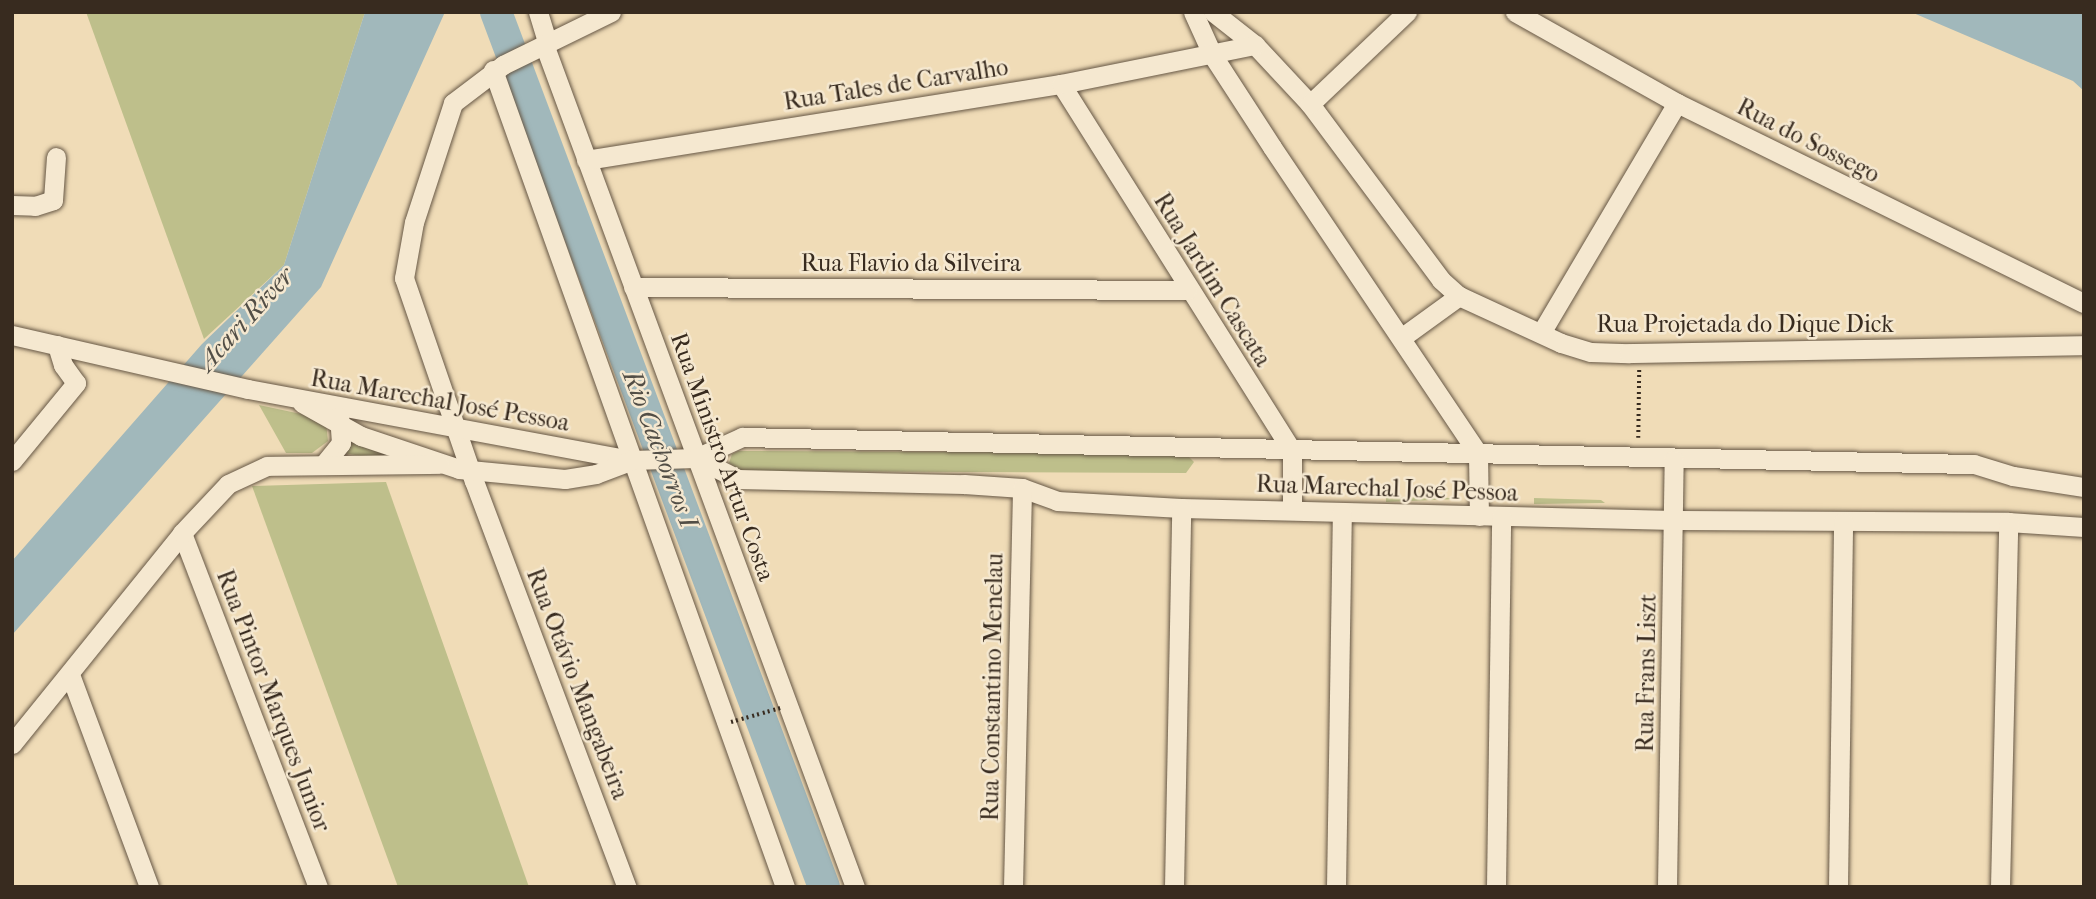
<!DOCTYPE html>
<meta charset="utf-8">
<style>
body{margin:0}
#map{position:relative;width:2096px;height:899px;overflow:hidden;background:#f0dcb7;font-family:"IM FELL French Canon",serif}
div>[style]{position:absolute}
.green>*{inset:0;background:#bebf8b}
.water>*{inset:0;background:#a1b8bb}
.river>*{height:32px;margin:-16px;padding:0 16px;transform-origin:16px;border-radius:16px;background:#a1b8bb}
.path>*{height:3.5px;margin-top:-1.75px;transform-origin:0;background:repeating-linear-gradient(90deg,#382b1f 0 2px,transparent 0 5.5px)}
.roads{filter:drop-shadow(0 0 2px #665745) drop-shadow(0 0 2px #665745)}
.minor>*{height:19px;margin:-9.5px;padding:0 9.5px;transform-origin:9.5px;border-radius:9.5px;background:#f5e8d0}
.path-bridge>*{height:3.5px;margin-top:-1.75px;transform-origin:0;background:repeating-linear-gradient(90deg,#382b1f 0 2px,transparent 0 5.5px)}
span{translate:-50% -50%;white-space:nowrap;text-align:center;line-height:1.15;-webkit-text-stroke:5px #f5e8d0;paint-order:stroke}
.street-label{font-size:24px;color:#382b1f}
.water-label{font-size:26px;color:#524e46;font-style:italic}
.frame{position:absolute;inset:0;border:14px solid #382b1f;pointer-events:none}
</style>
<div id="map">
<div class="green">
<i style="clip-path:polygon(86px 12px,365px 12px,284px 265px,204px 339px)"></i>
<i style="clip-path:polygon(259px 405px,315px 417px,326px 423px,328px 441px,312px 453px,286px 453px)"></i>
<i style="clip-path:polygon(349px 440px,393px 457px,377px 459px,344px 453px)"></i>
<i style="clip-path:polygon(738px 451px,1185px 453px,1194px 462px,1186px 473px,739px 471px,729px 463px,732px 454px)"></i>
<i style="clip-path:polygon(386px 482px,529px 887px,398px 887px,252px 486px)"></i>
<i style="clip-path:polygon(1386px 497px,1453px 498px,1457px 499px,1386px 502px)"></i>
<i style="clip-path:polygon(1534px 498px,1601px 500px,1605px 503px,1534px 504px)"></i>
</div>
<div class="water">
<i style="clip-path:polygon(365px 12px,445px 12px,321px 287px,12px 635px,12px 561px,202px 344px,284px 265px)"></i>
<i style="clip-path:polygon(1911px 12px,2084px 12px,2084px 91px,2073px 81px)"></i>
</div>
<div class="river">
<i style="left:496px;top:12px;width:934px;rotate:69.45deg"></i>
</div>
<div class="path">
<i style="left:1638px;top:438px;width:69px;rotate:-89.2deg"></i>
</div>
<div class="roads">
<div class="minor">
<i style="left:538px;top:12px;width:31px;rotate:73deg"></i>
<i style="left:611px;top:12px;width:120px;rotate:153.9deg"></i>
<i style="left:503px;top:65px;width:63px;rotate:142.8deg"></i>
<i style="left:453px;top:103px;width:125px;rotate:108.1deg"></i>
<i style="left:414px;top:222px;width:57px;rotate:100.1deg"></i>
<i style="left:404px;top:278px;width:215px;rotate:71deg"></i>
<i style="left:474px;top:481px;width:434px;rotate:69.4deg"></i>
<i style="left:1193px;top:12px;width:48px;rotate:65.6deg"></i>
<i style="left:1213px;top:56px;width:108px;rotate:57deg"></i>
<i style="left:1272px;top:147px;width:370px;rotate:56.1deg"></i>
<i style="left:1478px;top:454px;width:62px;rotate:89.1deg"></i>
<i style="left:1213px;top:12px;width:53px;rotate:38.2deg"></i>
<i style="left:1255px;top:45px;width:81px;rotate:47deg"></i>
<i style="left:1310px;top:104px;width:219px;rotate:53.3deg"></i>
<i style="left:1441px;top:280px;width:24px;rotate:42deg"></i>
<i style="left:1459px;top:296px;width:112px;rotate:24.7deg"></i>
<i style="left:1561px;top:343px;width:31px;rotate:17deg"></i>
<i style="left:1591px;top:352px;width:38px;rotate:2deg"></i>
<i style="left:1629px;top:353px;width:455px;rotate:-1deg"></i>
<i style="left:1515px;top:12px;width:186px;rotate:29.3deg"></i>
<i style="left:1677px;top:103px;width:453px;rotate:26.2deg"></i>
<i style="left:544px;top:44px;width:899px;rotate:69.75deg"></i>
<i style="left:493px;top:70px;width:868px;rotate:70.33deg"></i>
<i style="left:1061px;top:84px;width:434px;rotate:57.8deg"></i>
<i style="left:1292px;top:451px;width:59px;rotate:90deg"></i>
<i style="left:1310px;top:104px;width:134px;rotate:-43.5deg"></i>
<i style="left:586px;top:160px;width:481px;rotate:-9.1deg"></i>
<i style="left:1061px;top:84px;width:198px;rotate:-11.4deg"></i>
<i style="left:12px;top:205px;width:23px;rotate:2deg"></i>
<i style="left:35px;top:206px;width:19px;rotate:-18deg"></i>
<i style="left:53px;top:200px;width:43px;rotate:-86deg"></i>
<i style="left:633px;top:287px;width:554px;rotate:0.31deg"></i>
<i style="left:1541px;top:333px;width:267px;rotate:-59.4deg"></i>
<i style="left:12px;top:335px;width:242px;rotate:12.9deg"></i>
<i style="left:248px;top:389px;width:391px;rotate:10.5deg"></i>
<i style="left:632px;top:460px;width:64px;rotate:-1.8deg"></i>
<i style="left:696px;top:458px;width:51px;rotate:-24.5deg"></i>
<i style="left:742px;top:437px;width:1232px;rotate:1.26deg"></i>
<i style="left:1974px;top:464px;width:41px;rotate:17.1deg"></i>
<i style="left:2013px;top:476px;width:72px;rotate:8.8deg"></i>
<i style="left:1401px;top:338px;width:72px;rotate:-35.9deg"></i>
<i style="left:302px;top:403px;width:68px;rotate:29.2deg"></i>
<i style="left:361px;top:436px;width:103px;rotate:18.6deg"></i>
<i style="left:459px;top:469px;width:106px;rotate:5.4deg"></i>
<i style="left:565px;top:479px;width:31px;rotate:-9deg"></i>
<i style="left:596px;top:474px;width:39px;rotate:-21deg"></i>
<i style="left:696px;top:458px;width:47px;rotate:26.6deg"></i>
<i style="left:738px;top:479px;width:226px;rotate:1.3deg"></i>
<i style="left:964px;top:484px;width:58px;rotate:3.9deg"></i>
<i style="left:1022px;top:488px;width:37px;rotate:20deg"></i>
<i style="left:1057px;top:501px;width:124px;rotate:3.2deg"></i>
<i style="left:1181px;top:508px;width:493px;rotate:1.4deg"></i>
<i style="left:1674px;top:520px;width:334px;rotate:0.3deg"></i>
<i style="left:2008px;top:522px;width:76px;rotate:3.8deg"></i>
<i style="left:12px;top:461px;width:101px;rotate:-50.6deg"></i>
<i style="left:76px;top:383px;width:22px;rotate:-126deg"></i>
<i style="left:63px;top:365px;width:21px;rotate:-107deg"></i>
<i style="left:324px;top:464px;width:27px;rotate:-51deg"></i>
<i style="left:341px;top:443px;width:26px;rotate:-94deg"></i>
<i style="left:182px;top:533px;width:379px;rotate:69deg"></i>
<i style="left:71px;top:677px;width:224px;rotate:69.6deg"></i>
<i style="left:12px;top:744px;width:271px;rotate:-51.1deg"></i>
<i style="left:182px;top:533px;width:67px;rotate:-46.8deg"></i>
<i style="left:228px;top:484px;width:43px;rotate:-24.8deg"></i>
<i style="left:267px;top:466px;width:172px;rotate:-0.7deg"></i>
<i style="left:1013px;top:887px;width:399px;rotate:-88.7deg"></i>
<i style="left:1174px;top:887px;width:379px;rotate:-88.9deg"></i>
<i style="left:1336px;top:887px;width:374px;rotate:-89.1deg"></i>
<i style="left:1496px;top:887px;width:371px;rotate:-89.2deg"></i>
<i style="left:1667px;top:887px;width:427px;rotate:-89.1deg"></i>
<i style="left:1838px;top:887px;width:365px;rotate:-89.2deg"></i>
<i style="left:2000px;top:887px;width:365px;rotate:-88.7deg"></i>
</div>
</div>
<div class="path-bridge">
<i style="left:731px;top:722px;width:55px;rotate:-15.8deg"></i>
</div>
<div class="street-label">
<span style="left:896px;top:85px;rotate:-9deg">Rua Tales de Carvalho</span>
<span style="left:1808px;top:141px;rotate:27deg">Rua do Sossego</span>
<span style="left:911px;top:264px">Rua Flavio da Silveira</span>
<span style="left:1212px;top:280px;rotate:58deg">Rua Jardim Cascata</span>
<span style="left:1745px;top:325px">Rua Projetada do Dique Dick</span>
<span style="left:440px;top:401px;rotate:10deg">Rua Marechal José Pessoa</span>
<span style="left:722px;top:457px;rotate:70deg">Rua Ministro Artur Costa</span>
<span style="left:1387px;top:489px;rotate:2deg">Rua Marechal José Pessoa</span>
<span style="left:1647px;top:673px;rotate:-89deg">Rua Frans Liszt</span>
<span style="left:577px;top:684px;rotate:69deg">Rua Otávio Mangabeira</span>
<span style="left:993px;top:687px;rotate:-89deg">Rua Constantino Menelau</span>
<span style="left:273px;top:701px;rotate:69deg">Rua Pintor Marques Junior</span>
</div>
<div class="water-label">
<span style="left:246px;top:319px;rotate:-48deg">Acari River</span>
<span style="left:660px;top:449px;rotate:69deg">Rio Cachorros I</span>
</div>
<div class="frame"></div>
</div>
